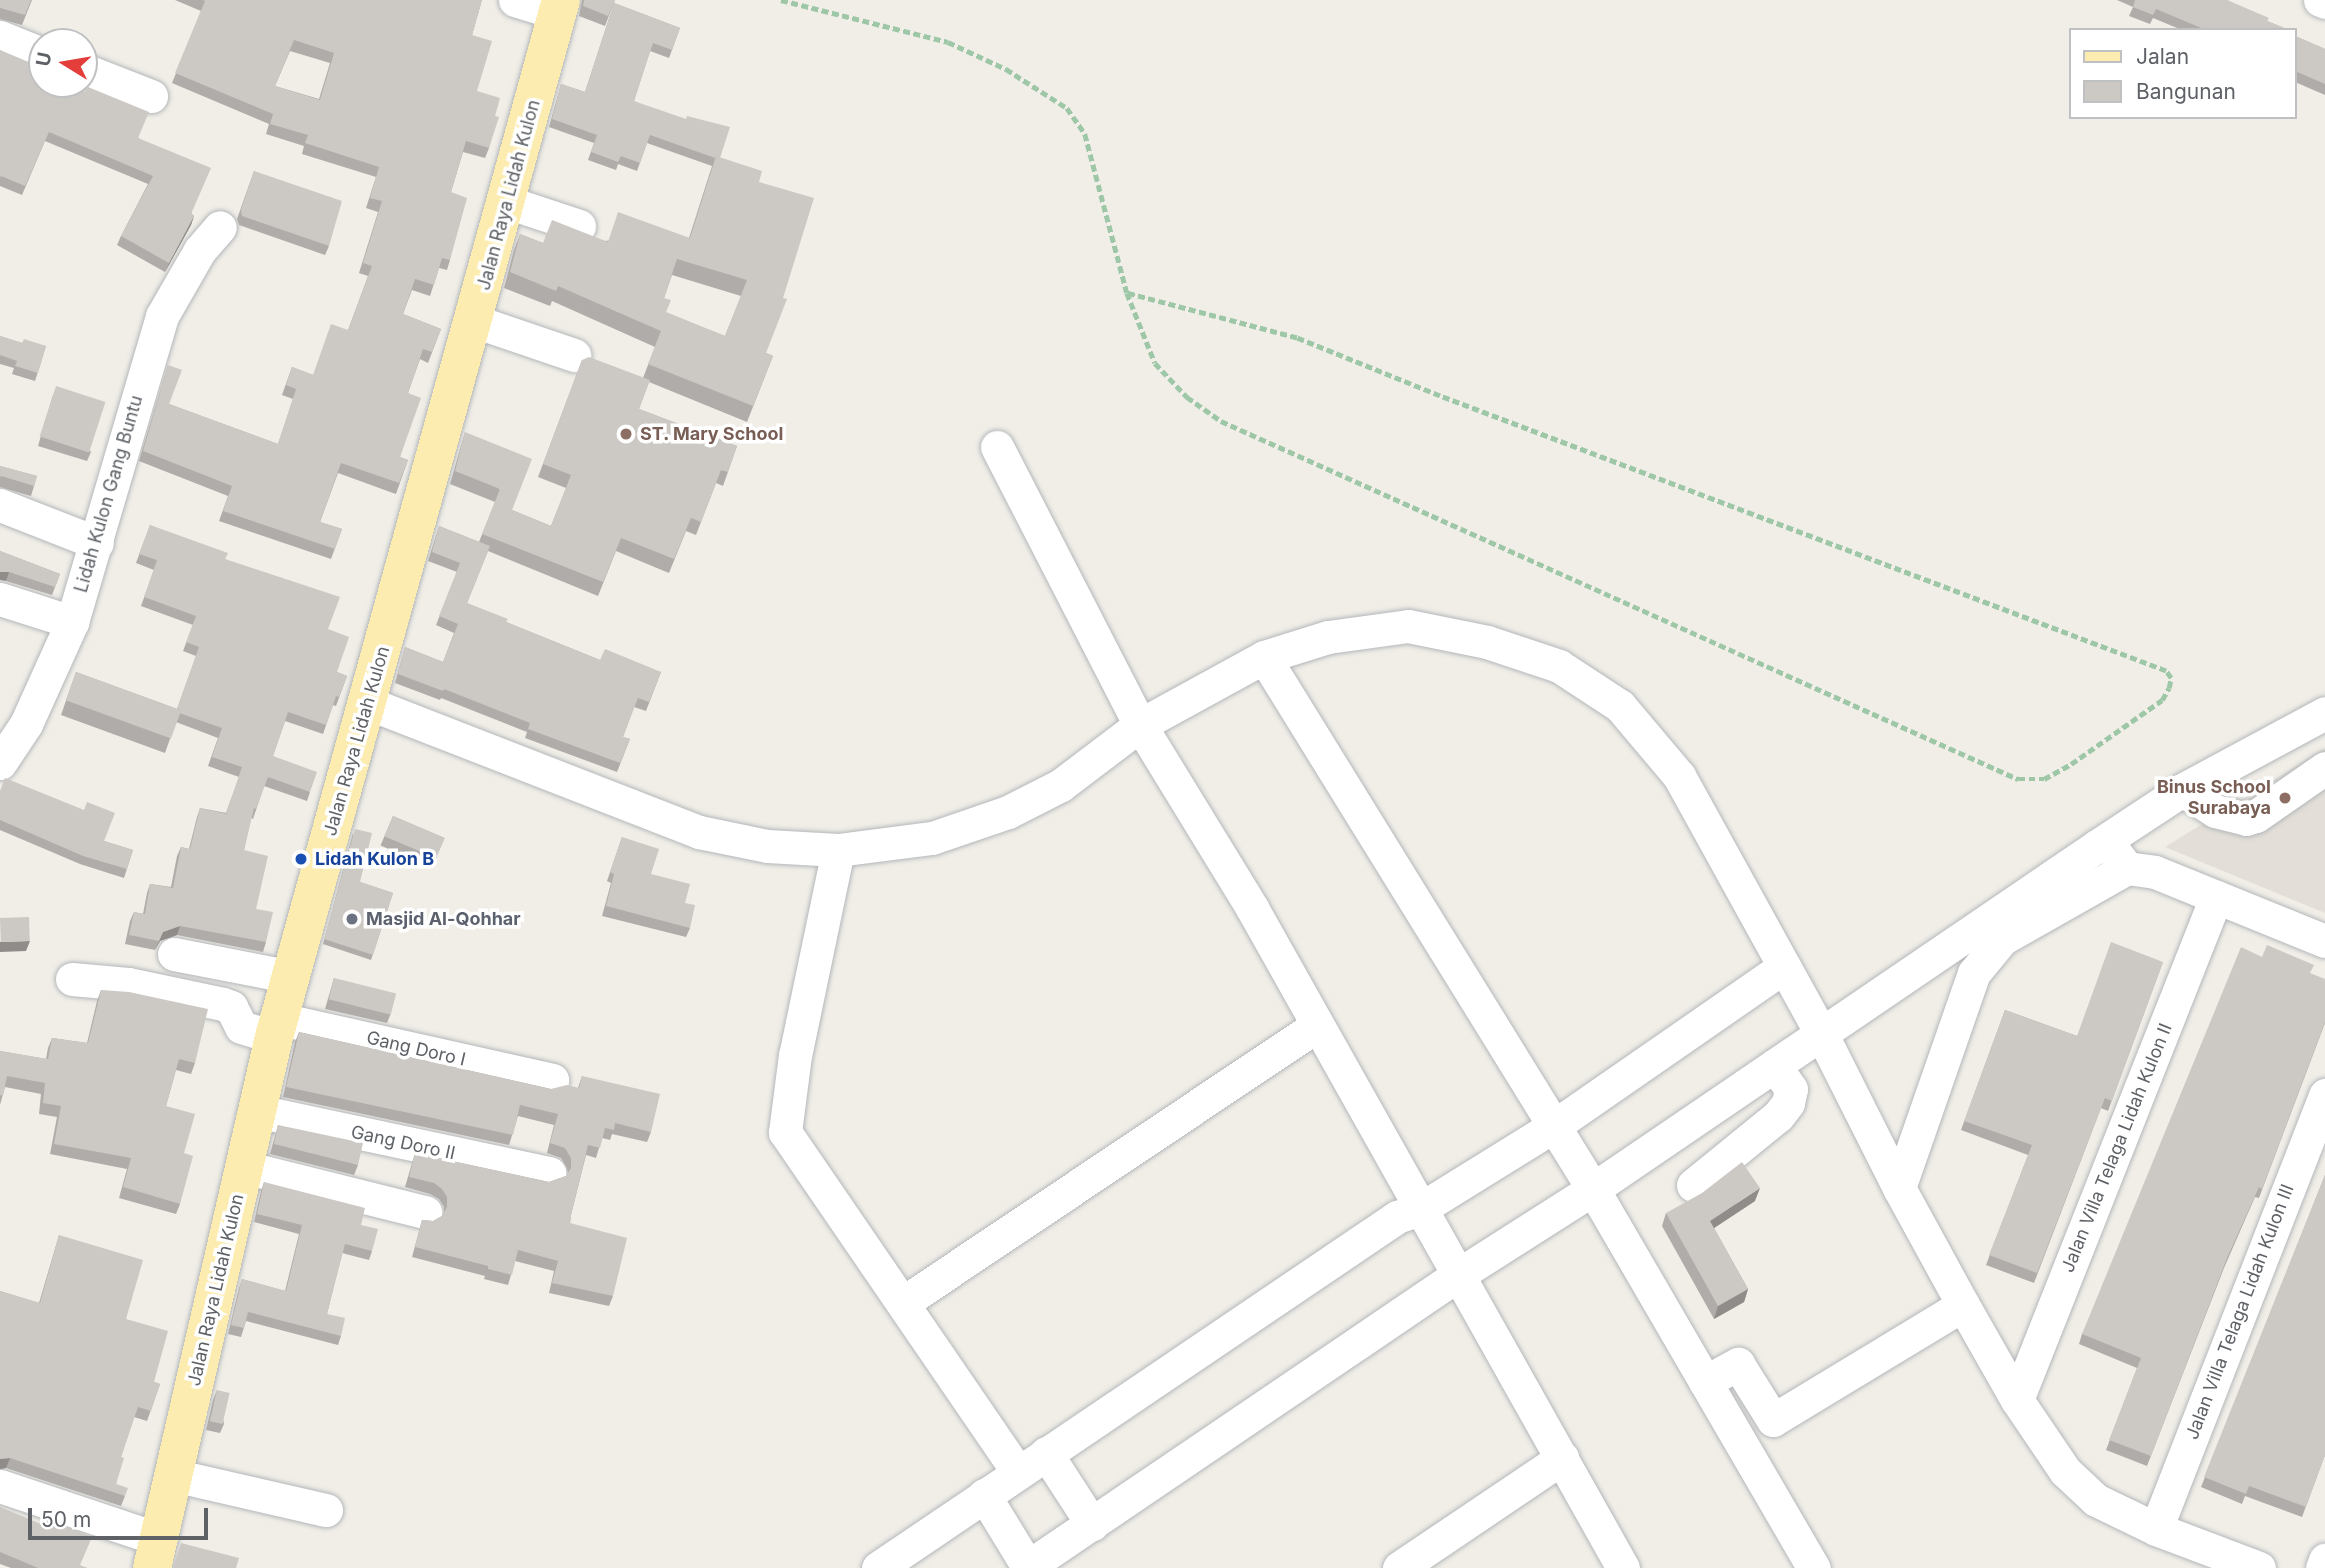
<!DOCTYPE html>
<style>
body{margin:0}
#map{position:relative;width:2325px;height:1568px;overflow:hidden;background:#f0eee7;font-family:Inter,sans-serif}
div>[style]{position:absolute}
.education>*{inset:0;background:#e3dfd8}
.path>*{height:4.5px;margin-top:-2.25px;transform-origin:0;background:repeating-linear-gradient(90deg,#9ec7a8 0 7px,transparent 0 10.5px)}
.roads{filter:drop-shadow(0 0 2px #b4b7bb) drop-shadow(0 0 2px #b4b7bb)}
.minor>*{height:33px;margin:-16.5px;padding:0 16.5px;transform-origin:16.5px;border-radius:16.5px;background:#fff}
.major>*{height:38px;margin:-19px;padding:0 19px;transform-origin:19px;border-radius:19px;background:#fcecb0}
.wall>*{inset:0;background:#afaca9;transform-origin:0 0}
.shaded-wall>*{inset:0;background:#8f8c89}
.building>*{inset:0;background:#ccc8c4;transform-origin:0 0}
.dots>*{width:19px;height:19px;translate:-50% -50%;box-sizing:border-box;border:4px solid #fff;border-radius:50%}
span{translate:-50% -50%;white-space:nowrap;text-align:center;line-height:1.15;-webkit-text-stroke:7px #fff;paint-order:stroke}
.street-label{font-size:18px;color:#5e6267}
.education-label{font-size:18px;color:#785e54;font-weight:700}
.left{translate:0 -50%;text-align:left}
.right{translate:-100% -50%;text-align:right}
.transit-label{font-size:18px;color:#164399;font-weight:700}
.worship-label{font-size:18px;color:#5b616d;font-weight:700}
.legend{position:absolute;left:2069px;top:28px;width:228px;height:91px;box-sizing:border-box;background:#fff;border:2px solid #bfc0c2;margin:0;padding:9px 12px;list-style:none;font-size:21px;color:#5e6267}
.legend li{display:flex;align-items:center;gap:14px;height:35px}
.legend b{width:35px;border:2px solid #bfc0c2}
.north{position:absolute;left:28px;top:28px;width:70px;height:70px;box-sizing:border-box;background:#fff;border:2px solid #bfc0c2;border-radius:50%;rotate:281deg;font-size:19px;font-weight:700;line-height:28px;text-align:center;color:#5e6267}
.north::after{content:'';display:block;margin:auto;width:24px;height:32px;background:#e33e3a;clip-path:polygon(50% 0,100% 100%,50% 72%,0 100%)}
.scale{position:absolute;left:28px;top:1508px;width:180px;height:32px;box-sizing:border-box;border:4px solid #5e6267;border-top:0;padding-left:9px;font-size:21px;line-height:24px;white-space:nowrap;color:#5e6267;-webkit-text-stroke:5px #fff;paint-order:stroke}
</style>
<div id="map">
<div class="education">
<i style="clip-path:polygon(2325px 748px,2325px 913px,2165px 847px)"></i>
</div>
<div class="path">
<i style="left:781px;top:0;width:172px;rotate:14.1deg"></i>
<i style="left:948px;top:42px;width:64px;rotate:25deg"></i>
<i style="left:1006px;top:69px;width:72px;rotate:32.6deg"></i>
<i style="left:1067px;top:108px;width:32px;rotate:55deg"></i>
<i style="left:1085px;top:134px;width:164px;rotate:75.2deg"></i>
<i style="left:1127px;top:293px;width:75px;rotate:68.2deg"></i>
<i style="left:1155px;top:363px;width:47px;rotate:46.7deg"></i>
<i style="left:1187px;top:397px;width:42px;rotate:35.2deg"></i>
<i style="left:1221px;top:421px;width:874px;rotate:24.19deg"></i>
<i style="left:2018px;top:779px;width:26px"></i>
<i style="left:2044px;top:779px;width:31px;rotate:-29deg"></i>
<i style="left:2071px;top:764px;width:111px;rotate:-35.1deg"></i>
<i style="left:2162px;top:700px;width:14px;rotate:-60deg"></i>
<i style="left:2169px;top:688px;width:10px;rotate:-79deg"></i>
<i style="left:2171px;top:678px;width:9px;rotate:-126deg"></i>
<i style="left:2166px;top:671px;width:776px;rotate:-159.25deg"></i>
<i style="left:1440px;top:396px;width:154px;rotate:-157.9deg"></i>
<i style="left:1297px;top:338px;width:176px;rotate:-165.2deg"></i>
</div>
<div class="roads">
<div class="minor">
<i style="left:515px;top:0;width:44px;rotate:17.2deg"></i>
<i style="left:2320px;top:0;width:5px;rotate:22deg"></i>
<i style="left:0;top:37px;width:45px;rotate:22deg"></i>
<i style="left:84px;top:70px;width:72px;rotate:21.2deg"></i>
<i style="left:507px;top:202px;width:76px;rotate:18.4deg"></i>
<i style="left:474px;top:321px;width:106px;rotate:18.8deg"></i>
<i style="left:997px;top:447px;width:313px;rotate:62.8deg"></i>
<i style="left:1140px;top:725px;width:215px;rotate:58.5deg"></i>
<i style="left:1252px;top:908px;width:757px;rotate:60.66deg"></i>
<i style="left:0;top:505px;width:104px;rotate:21.4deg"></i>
<i style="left:0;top:599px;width:76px;rotate:17.7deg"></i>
<i style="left:1264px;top:657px;width:626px;rotate:58.27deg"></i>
<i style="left:1593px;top:1189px;width:439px;rotate:59.8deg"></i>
<i style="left:368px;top:703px;width:355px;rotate:21.3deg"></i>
<i style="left:699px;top:832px;width:69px;rotate:11.6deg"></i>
<i style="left:767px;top:846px;width:71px;rotate:3.2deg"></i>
<i style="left:838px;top:850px;width:95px;rotate:-7.3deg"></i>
<i style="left:932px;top:838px;width:80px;rotate:-18.9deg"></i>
<i style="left:1008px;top:812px;width:59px;rotate:-27deg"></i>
<i style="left:1061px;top:785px;width:99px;rotate:-37.2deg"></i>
<i style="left:1140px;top:725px;width:141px;rotate:-28.7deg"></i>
<i style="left:1264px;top:657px;width:67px;rotate:-17.4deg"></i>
<i style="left:1328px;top:637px;width:81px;rotate:-7.8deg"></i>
<i style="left:1408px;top:626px;width:81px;rotate:11.4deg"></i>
<i style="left:1487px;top:642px;width:76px;rotate:18.4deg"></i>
<i style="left:1559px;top:666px;width:73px;rotate:33.3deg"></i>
<i style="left:1620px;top:706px;width:92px;rotate:49.9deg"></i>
<i style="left:1679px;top:776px;width:294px;rotate:61.1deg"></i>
<i style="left:1821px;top:1033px;width:174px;rotate:63.3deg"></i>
<i style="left:1899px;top:1188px;width:133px;rotate:61.3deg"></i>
<i style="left:1963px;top:1305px;width:109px;rotate:60.4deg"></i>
<i style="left:2017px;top:1400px;width:86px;rotate:55.9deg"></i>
<i style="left:2065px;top:1471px;width:42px;rotate:43.1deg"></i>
<i style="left:2096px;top:1500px;width:67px;rotate:25.8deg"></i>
<i style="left:2156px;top:1529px;width:110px;rotate:20.7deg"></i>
<i style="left:0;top:763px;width:47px;rotate:-56.3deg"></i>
<i style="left:26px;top:724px;width:112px;rotate:-65.7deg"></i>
<i style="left:72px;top:622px;width:319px;rotate:-73.6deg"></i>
<i style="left:162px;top:316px;width:76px;rotate:-60.1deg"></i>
<i style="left:200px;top:250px;width:30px;rotate:-49deg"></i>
<i style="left:2182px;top:790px;width:39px;rotate:32deg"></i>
<i style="left:2215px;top:811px;width:32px;rotate:14deg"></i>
<i style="left:2246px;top:819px;width:10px;rotate:-17deg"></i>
<i style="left:2256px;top:816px;width:84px;rotate:-34.8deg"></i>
<i style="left:2097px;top:846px;width:102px;rotate:-33.4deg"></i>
<i style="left:2182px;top:790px;width:162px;rotate:-28.3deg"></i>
<i style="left:838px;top:850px;width:209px;rotate:101.8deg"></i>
<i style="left:795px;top:1055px;width:78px;rotate:97.4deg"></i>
<i style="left:785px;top:1132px;width:411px;rotate:55.6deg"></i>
<i style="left:174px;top:954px;width:120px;rotate:11deg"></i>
<i style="left:72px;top:979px;width:56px;rotate:5.1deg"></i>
<i style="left:128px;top:984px;width:97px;rotate:11.9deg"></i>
<i style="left:223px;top:1004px;width:9px;rotate:21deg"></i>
<i style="left:231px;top:1007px;width:22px;rotate:63deg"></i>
<i style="left:241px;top:1027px;width:34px;rotate:17deg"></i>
<i style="left:280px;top:1019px;width:279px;rotate:12.6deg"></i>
<i style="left:257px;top:1111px;width:299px;rotate:12deg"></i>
<i style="left:244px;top:1167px;width:187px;rotate:14deg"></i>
<i style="left:1693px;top:1185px;width:109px;rotate:-39.1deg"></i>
<i style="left:1778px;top:1116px;width:16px;rotate:-52deg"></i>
<i style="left:1788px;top:1103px;width:14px;rotate:-78deg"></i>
<i style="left:1791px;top:1089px;width:29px;rotate:-125deg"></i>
<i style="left:1899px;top:1188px;width:228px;rotate:-70.8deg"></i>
<i style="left:1974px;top:973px;width:44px;rotate:-50.5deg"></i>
<i style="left:2002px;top:939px;width:144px;rotate:-29.6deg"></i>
<i style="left:2127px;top:868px;width:28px;rotate:8deg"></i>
<i style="left:2155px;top:872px;width:183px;rotate:22.1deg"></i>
<i style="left:904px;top:1302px;width:496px;rotate:-33.8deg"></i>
<i style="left:1705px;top:1382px;width:38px;rotate:-29deg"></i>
<i style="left:1738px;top:1364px;width:66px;rotate:58deg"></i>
<i style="left:1773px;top:1420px;width:222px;rotate:-31.2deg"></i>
<i style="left:2017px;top:1400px;width:541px;rotate:-68.41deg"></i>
<i style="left:1046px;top:1453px;width:85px;rotate:57.1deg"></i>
<i style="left:173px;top:1475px;width:157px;rotate:12.9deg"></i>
<i style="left:0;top:1486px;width:167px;rotate:18.5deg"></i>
<i style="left:984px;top:1495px;width:84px;rotate:58.6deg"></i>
<i style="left:2156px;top:1529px;width:466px;rotate:-68.7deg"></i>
<i style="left:878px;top:1568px;width:627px;rotate:-34.07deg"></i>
<i style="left:1397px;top:1217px;width:24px;rotate:-19deg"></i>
<i style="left:1420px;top:1209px;width:158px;rotate:-31.8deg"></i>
<i style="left:1554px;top:1126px;width:280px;rotate:-34.7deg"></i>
<i style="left:1026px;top:1568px;width:522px;rotate:-34.15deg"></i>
<i style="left:1458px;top:1275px;width:160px;rotate:-32.5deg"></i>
<i style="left:1593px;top:1189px;width:610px;rotate:-34.24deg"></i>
<i style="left:2097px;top:846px;width:14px;rotate:4deg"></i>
<i style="left:2111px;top:847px;width:26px;rotate:53deg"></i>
<i style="left:1399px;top:1568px;width:197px;rotate:-34deg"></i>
<i style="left:2322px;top:1568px;width:9px;rotate:-69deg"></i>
</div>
<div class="major">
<i style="left:152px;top:1568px;width:545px;rotate:-77.06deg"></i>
<i style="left:274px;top:1037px;width:1076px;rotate:-74.53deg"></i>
</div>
</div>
<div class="wall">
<i style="clip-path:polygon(0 0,32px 0,22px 25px,0 19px)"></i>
<i style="clip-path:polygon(evenodd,175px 0,482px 0,472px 35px,477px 91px,495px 116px,489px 148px,485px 158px,463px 152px,451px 192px,450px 260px,447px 270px,439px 268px,430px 296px,412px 290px,403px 314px,441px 329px,428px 363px,420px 359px,408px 393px,400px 457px,408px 460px,396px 494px,338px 473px,320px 522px,342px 529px,331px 559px,219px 521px,228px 496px,139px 461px,168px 365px,169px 404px,278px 444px,293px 399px,282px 395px,292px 367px,313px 375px,348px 330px,368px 276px,359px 273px,378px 212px,366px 208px,376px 177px,302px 154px,304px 146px,266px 134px,269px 124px,172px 83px,201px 11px,175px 0,290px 51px,330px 63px,319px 99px,275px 86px,290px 51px)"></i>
<i style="clip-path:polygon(582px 0,615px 0,605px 26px,579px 16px)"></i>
<i style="clip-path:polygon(2117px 0,2227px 0,2267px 21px,2289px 30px,2182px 30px,2153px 18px,2150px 24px,2129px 16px,2133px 7px)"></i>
<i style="clip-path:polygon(evenodd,614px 3px,680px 28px,669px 58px,650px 51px,634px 101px,720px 158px,759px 182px,766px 353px,773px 356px,747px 422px,649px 382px,639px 409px,737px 446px,723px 486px,716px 483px,696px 535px,686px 531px,669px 573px,616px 551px,598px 596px,488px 551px,467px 603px,506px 622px,600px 660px,661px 672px,646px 711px,634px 707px,623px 737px,630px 739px,617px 772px,525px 738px,527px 732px,441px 698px,440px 700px,395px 683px,405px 647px,443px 662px,454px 633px,436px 625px,457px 572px,428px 561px,439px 526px,479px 542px,495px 502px,450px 484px,465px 432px,512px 510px,551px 526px,566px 488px,538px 477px,582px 360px,643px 378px,655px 347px,552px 301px,550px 306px,504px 288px,514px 250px,520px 234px,543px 243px,689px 238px,712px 166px,647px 143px,637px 171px,618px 164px,616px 170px,588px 160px,594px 143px,549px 127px,561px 84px,585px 92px,614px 3px,672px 275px,741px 296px,725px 336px,666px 313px,664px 298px,672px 275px)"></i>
<i style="clip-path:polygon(2295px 36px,2325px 49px,2325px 95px,2295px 82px)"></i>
<i style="clip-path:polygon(0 50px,139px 138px,192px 214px,194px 216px,191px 225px,165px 272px,117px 245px,121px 236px,148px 184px,45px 141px,22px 195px,0 186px)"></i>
<i style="clip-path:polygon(254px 171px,329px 246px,325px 255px,239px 225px,237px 219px)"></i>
<i style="clip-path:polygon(0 336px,22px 343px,46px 346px,35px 381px,12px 374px,14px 368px,0 364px)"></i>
<i style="clip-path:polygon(53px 395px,91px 452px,87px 461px,38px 446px)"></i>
<i style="clip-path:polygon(0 466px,37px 476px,31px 496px,0 487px)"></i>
<i style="clip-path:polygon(150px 525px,225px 559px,328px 629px,337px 672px,347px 676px,336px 706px,333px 705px,323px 734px,285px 721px,273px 756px,310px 792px,307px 801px,264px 786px,253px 819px,251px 818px,244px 850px,256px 909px,266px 942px,263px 952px,177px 935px,160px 941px,155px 950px,125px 944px,130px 921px,134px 912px,143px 914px,147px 893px,150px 884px,171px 887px,177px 856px,181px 847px,189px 849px,197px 817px,200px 808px,226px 813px,239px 777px,208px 766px,218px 738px,176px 722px,165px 753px,61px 715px,76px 672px,177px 709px,196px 656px,183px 651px,193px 625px,141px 606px,154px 570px,136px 563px)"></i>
<i style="clip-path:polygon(0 551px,60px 574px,52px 595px,6px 581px)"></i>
<i style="clip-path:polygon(0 791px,104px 841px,133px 850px,124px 878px,80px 864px,0 830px)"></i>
<i style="left:393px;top:816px;width:56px;height:32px;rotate:23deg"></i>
<i style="clip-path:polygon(353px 833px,360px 882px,393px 893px,371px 960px,323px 944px)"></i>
<i style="clip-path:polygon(622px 837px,651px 874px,685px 903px,690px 928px,686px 937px,602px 916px,611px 883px,607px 881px)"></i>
<i style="clip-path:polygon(2163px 962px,2108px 1111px,2101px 1108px,2034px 1283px,1986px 1265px,2028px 1155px,1961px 1130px,2005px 1010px,2077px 1036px)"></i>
<i style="clip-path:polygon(2310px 973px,2325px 1023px,2259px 1198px,2255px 1197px,2224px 1268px,2147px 1466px,2106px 1450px,2137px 1368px,2079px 1344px,2082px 1334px)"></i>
<i style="clip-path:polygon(334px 978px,391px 1013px,387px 1023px,325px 1009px)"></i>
<i style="clip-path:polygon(101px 990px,195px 1063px,191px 1074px,176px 1070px,166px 1106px,184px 1153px,180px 1204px,176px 1214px,119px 1198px,127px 1169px,50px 1154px,57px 1117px,39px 1114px,41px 1094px,5px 1087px,0 1105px,0 1051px,46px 1059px,48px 1048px,52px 1038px,87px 1043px,97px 1001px)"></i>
<i style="clip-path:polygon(299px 1032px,551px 1089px,578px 1088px,582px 1076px,651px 1132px,647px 1142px,612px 1134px,610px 1140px,602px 1138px,596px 1158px,586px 1155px,571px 1215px,570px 1223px,613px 1296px,609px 1306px,549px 1293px,554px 1271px,515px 1261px,508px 1285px,484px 1279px,485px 1276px,412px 1257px,422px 1220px,433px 1221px,442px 1216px,444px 1213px,444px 1207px,439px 1199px,430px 1194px,405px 1187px,415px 1153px,549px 1182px,566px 1176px,568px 1174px,567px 1168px,561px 1158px,547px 1153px,554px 1125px,518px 1116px,509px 1145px,283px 1097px,295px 1042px)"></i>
<i style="clip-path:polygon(278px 1125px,358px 1165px,354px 1175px,270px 1154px)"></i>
<i style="clip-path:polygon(2325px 1175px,2325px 1455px,2302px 1517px,2245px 1496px,2242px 1504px,2201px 1487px)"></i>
<i style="clip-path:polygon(264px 1182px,361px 1225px,372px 1251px,369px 1260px,342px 1253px,327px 1314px,341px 1336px,338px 1345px,246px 1321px,241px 1337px,228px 1334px,239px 1288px,242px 1279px,285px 1291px,299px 1234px,254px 1222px,261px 1191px)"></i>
<i style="clip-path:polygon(1755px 1201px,1714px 1228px,1748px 1289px,1744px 1302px,1714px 1319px,1662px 1226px,1666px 1213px)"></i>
<i style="clip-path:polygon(59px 1235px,126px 1319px,154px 1382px,160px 1384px,147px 1421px,134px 1417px,121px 1457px,116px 1484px,125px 1496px,121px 1506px,6px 1468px,0 1469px,0 1291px,39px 1303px)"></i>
<i style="clip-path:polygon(217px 1390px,224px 1424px,220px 1433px,206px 1430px,213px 1400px)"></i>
<i style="clip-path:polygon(0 1507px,81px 1566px,87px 1568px,11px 1568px,0 1564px)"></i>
</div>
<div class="shaded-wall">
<i style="clip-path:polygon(194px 216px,191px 225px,165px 272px,169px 263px)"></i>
<i style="clip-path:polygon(0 572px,9px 572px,6px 581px,0 580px)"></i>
<i style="clip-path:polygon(180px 926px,177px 935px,160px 941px,155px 950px,163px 932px)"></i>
<i style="clip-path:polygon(30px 941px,26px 951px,0 952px,0 942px)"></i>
<i style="clip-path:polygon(1760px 1188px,1755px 1201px,1705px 1234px,1710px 1221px)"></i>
<i style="clip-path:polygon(1748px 1289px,1744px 1302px,1714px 1319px,1718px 1306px)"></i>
<i style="clip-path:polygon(10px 1458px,6px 1468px,0 1469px,0 1459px)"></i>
</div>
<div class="building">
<i style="clip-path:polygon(0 0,31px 0,25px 15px,0 8px)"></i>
<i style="clip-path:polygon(evenodd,203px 0,482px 0,472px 35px,492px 41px,477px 91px,500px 98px,495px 116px,499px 117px,489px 148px,466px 141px,451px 192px,467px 198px,450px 260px,442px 258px,434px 285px,415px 279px,403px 314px,441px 329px,432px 352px,423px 349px,408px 393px,421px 398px,400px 457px,408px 460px,399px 483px,341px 463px,320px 522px,342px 529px,335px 549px,223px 511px,232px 486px,143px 451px,168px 365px,182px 370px,169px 404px,278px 444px,296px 389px,286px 385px,292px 367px,313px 375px,331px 324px,348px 330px,372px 266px,363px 263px,382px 201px,370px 198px,379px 167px,305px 143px,308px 135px,270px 124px,273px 114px,175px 73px,205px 1px,203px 0,294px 40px,334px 53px,320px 100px,275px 86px,294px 40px)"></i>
<i style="clip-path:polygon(584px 0,615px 0,608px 16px,583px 6px)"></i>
<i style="clip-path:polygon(2135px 0,2227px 0,2269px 18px,2267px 21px,2289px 30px,2206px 30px,2156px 9px,2153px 15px,2133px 7px)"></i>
<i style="clip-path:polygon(614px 3px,680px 28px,672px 50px,653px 43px,634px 101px,686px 119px,687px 116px,730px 127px,720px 158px,716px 156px,715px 158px,650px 135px,640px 163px,621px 156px,618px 162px,591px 152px,597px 135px,552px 119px,561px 84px,585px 92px)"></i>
<i style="clip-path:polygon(2295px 36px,2325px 49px,2325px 84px,2295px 71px)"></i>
<i style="clip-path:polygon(0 50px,31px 63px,29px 68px,42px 74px,42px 84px,66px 84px,85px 92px,88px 87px,149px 112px,138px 138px,211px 168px,191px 214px,194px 216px,169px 263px,121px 236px,153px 176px,49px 132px,25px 186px,1px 176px,0 178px)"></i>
<i style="clip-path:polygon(evenodd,716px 156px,762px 171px,759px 182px,814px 198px,783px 298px,787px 299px,766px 353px,773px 356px,753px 406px,648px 364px,661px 331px,558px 286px,556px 291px,510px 272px,520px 234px,543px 243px,552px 220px,608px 242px,618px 212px,690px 238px,716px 156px,677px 259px,747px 280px,725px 336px,666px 312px,671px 300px,664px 298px,677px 259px)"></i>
<i style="clip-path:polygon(254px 171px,342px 201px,329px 246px,242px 216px,241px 210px)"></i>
<i style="clip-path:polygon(0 336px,22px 343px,24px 339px,46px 346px,38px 373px,15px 366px,17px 361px,0 355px)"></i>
<i style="clip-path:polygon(589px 357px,650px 380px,639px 409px,737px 446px,728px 472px,721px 470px,701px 522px,691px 518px,674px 559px,621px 538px,603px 582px,482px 534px,500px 489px,455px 471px,465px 432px,532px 459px,512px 510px,551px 526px,571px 475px,543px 464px,582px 360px)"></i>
<i style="left:56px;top:386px;width:52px;height:53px;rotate:18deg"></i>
<i style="clip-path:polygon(0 466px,37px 476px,34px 486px,1px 476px,0 477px)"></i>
<i style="clip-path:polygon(150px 525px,228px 553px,225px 559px,340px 597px,328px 629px,349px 637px,337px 672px,347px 676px,339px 697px,336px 696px,326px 725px,288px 712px,273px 756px,317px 772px,310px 792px,268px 777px,256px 809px,254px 808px,244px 850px,268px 856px,256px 909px,273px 912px,266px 942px,180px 926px,163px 932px,159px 941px,129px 935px,134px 912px,145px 914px,150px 884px,173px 888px,181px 847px,190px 849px,200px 808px,226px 814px,242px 767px,212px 757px,222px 728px,179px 713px,181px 710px,177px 709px,199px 647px,186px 642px,196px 616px,144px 597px,157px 560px,139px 554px)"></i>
<i style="clip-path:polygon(439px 526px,490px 546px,467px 603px,508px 619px,506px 622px,600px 660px,605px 649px,661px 672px,649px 702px,638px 698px,623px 737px,630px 739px,620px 763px,528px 729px,530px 723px,444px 689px,443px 691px,398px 674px,405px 647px,443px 662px,458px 624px,439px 616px,460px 563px,432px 552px)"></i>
<i style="clip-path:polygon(0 551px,60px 574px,55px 587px,9px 572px,0 572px)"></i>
<i style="left:76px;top:672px;width:112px;height:30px;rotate:20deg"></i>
<i style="clip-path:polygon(5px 778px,84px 810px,87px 802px,115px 813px,104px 841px,133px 850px,127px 869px,83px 856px,0 820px,0 791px)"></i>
<i style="left:393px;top:816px;width:56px;height:22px;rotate:23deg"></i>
<i style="clip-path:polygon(355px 829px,372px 833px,360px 882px,393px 893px,373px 955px,324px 939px)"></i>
<i style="clip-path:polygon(622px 837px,659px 849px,651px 874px,690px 884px,685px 903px,695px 905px,690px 928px,606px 906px,614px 874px,610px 872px)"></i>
<i style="left:29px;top:917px;width:24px;height:29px;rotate:88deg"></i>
<i style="clip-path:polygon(2111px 942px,2163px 962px,2112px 1101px,2105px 1098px,2037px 1273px,1989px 1255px,2032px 1145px,1964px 1121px,2005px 1010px,2077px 1036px)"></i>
<i style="clip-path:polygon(2267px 945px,2314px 965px,2310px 973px,2325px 979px,2325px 1022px,2262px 1189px,2259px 1187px,2227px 1258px,2151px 1456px,2109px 1440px,2141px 1358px,2082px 1334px,2241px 947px,2262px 957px)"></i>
<i style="left:334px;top:978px;width:64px;height:22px;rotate:14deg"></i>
<i style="clip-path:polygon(101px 990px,129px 992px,208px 1009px,195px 1063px,179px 1059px,166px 1106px,195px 1114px,184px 1153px,193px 1156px,180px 1204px,123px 1187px,131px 1158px,54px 1144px,61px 1106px,43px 1103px,45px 1083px,7px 1076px,3px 1096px,0 1095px,0 1051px,48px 1059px,52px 1038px,88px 1043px)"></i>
<i style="clip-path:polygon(299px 1032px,551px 1089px,567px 1085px,579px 1088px,582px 1076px,660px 1094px,651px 1132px,615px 1123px,614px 1130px,605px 1128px,600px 1148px,588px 1145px,571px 1215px,570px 1223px,627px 1238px,613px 1296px,552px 1283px,558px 1261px,518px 1250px,512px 1275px,488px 1269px,488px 1266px,415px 1247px,422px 1220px,433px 1221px,442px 1216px,447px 1207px,447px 1197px,442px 1189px,434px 1183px,409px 1177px,415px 1153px,549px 1182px,566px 1176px,571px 1168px,571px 1158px,565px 1148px,550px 1143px,558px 1114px,520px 1105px,513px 1135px,286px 1087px)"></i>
<i style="clip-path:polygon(278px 1125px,363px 1143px,358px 1165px,274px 1144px)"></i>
<i style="clip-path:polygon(1742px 1162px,1760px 1188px,1710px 1221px,1748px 1289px,1718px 1306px,1666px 1213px,1702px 1193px)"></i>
<i style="clip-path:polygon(2325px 1175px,2325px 1455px,2306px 1507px,2249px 1486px,2246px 1494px,2204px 1477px)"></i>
<i style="clip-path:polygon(264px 1182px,365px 1208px,361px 1225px,378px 1229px,372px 1251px,345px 1244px,327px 1314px,345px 1318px,341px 1336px,248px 1312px,244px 1328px,231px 1325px,242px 1279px,286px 1291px,302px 1225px,257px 1214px)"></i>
<i style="clip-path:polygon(59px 1235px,143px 1260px,126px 1319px,168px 1331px,154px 1382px,160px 1384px,151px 1411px,138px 1407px,121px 1457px,124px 1458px,116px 1484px,128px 1488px,125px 1496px,10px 1458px,0 1459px,0 1291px,40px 1303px)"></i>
<i style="left:217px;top:1390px;width:13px;height:32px;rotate:13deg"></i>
<i style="clip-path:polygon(0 1507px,46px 1526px,49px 1519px,92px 1537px,80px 1565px,87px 1568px,38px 1568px,0 1552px)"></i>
<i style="clip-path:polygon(181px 1543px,239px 1558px,236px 1568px,173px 1568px)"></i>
</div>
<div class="dots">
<i style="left:626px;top:434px;background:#8d6e63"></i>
<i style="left:2285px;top:798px;background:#8d6e63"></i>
<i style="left:301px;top:859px;background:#1a4fb4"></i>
<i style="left:352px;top:919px;background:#6b7280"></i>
</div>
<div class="street-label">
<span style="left:509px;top:195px;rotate:-75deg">Jalan Raya Lidah Kulon</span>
<span style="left:109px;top:494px;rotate:-74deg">Lidah Kulon Gang Buntu</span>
<span style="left:357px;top:741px;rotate:-74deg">Jalan Raya Lidah Kulon</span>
<span style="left:416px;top:1049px;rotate:13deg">Gang Doro I</span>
<span style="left:403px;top:1143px;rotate:12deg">Gang Doro II</span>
<span style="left:2117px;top:1148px;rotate:-68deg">Jalan Villa Telaga Lidah Kulon II</span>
<span style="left:216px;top:1290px;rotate:-77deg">Jalan Raya Lidah Kulon</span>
<span style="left:2240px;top:1312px;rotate:-69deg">Jalan Villa Telaga Lidah Kulon III</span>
</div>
<div class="education-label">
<span class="left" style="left:640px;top:434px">ST. Mary School</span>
<span class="right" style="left:2271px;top:798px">Binus School<br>Surabaya</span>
</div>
<div class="transit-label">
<span class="left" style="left:315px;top:859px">Lidah Kulon B</span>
</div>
<div class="worship-label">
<span class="left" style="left:366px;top:919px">Masjid Al-Qohhar</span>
</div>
<ul class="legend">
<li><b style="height:9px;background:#fcecb0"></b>Jalan</li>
<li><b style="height:19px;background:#ccc8c4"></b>Bangunan</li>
</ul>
<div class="north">U</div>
<div class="scale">50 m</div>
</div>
